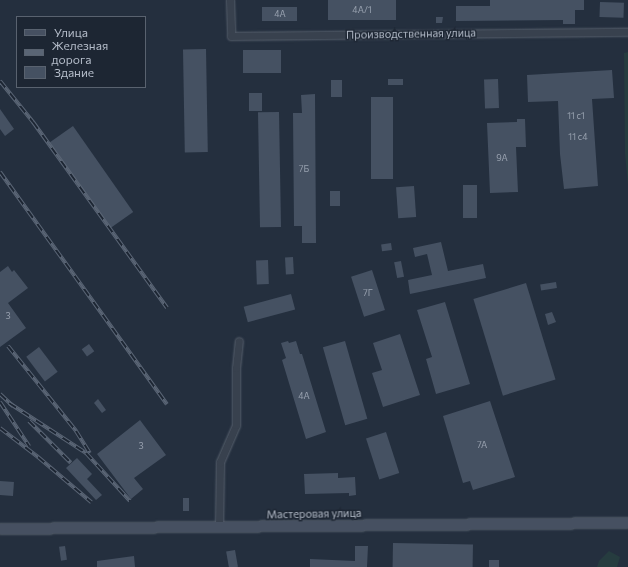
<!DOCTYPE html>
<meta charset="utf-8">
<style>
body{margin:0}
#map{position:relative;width:628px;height:567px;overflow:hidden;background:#242f3e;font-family:Commissioner,sans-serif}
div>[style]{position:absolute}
.green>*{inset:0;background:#263c3f}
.building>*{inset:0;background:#455162;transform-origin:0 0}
.roads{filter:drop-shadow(0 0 1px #565f6c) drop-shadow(0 0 1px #565f6c)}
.street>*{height:7px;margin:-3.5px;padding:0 3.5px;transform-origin:3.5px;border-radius:3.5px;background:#38414e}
.secondary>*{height:10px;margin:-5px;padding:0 5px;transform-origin:5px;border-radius:5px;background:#465061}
.rail>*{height:4px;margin-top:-2px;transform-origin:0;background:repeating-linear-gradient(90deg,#1d2633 0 8px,#5a6575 0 16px);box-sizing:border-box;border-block:1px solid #5a6575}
span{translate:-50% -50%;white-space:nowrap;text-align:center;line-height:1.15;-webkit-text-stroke:3px #1d2633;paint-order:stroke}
.number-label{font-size:9px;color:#98a1af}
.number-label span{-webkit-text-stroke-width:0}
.street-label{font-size:11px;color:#b4bcc9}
.legend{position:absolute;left:16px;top:16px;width:130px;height:72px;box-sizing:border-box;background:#1d2633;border:1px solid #59626f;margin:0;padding:5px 7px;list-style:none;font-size:12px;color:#b4bcc9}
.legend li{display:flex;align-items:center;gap:8px;height:20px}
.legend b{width:20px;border:1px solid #59626f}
</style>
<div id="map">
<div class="green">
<i style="clip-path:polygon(628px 52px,628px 185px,625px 154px,624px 53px)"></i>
<i style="clip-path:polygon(609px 551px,620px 557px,617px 567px,597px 567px,599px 561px)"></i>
</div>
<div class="building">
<i style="left:328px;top:0;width:68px;height:20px"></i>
<i style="clip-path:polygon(490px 0,584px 0,584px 10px,575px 10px,575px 24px,563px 24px,563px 20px,456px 21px,456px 6px,490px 6px)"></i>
<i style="left:600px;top:2px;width:24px;height:15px;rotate:2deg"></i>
<i style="left:262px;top:7px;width:35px;height:14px"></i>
<i style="clip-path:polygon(436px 17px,443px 17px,442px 23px,436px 23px)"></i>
<i style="left:206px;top:49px;width:103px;height:23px;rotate:89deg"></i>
<i style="left:243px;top:50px;width:38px;height:23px"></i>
<i style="clip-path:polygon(612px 70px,614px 98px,592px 99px,598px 186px,564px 189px,560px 154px,558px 101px,528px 102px,527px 75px)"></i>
<i style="left:388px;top:79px;width:15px;height:6px"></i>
<i style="left:498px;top:79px;width:29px;height:14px;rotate:88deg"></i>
<i style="left:331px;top:80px;width:11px;height:17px"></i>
<i style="left:249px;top:93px;width:13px;height:18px"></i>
<i style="clip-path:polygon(315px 94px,316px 243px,302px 243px,302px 226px,294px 226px,293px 113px,302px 113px,301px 95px)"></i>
<i style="left:371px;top:97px;width:22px;height:82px"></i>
<i style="clip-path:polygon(0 109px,14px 129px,5px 136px,0 129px)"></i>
<i style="left:279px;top:112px;width:115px;height:21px;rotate:89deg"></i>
<i style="clip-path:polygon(517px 119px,525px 119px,526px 147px,516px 147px,518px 192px,490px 193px,487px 123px,517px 122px)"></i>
<i style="left:73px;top:126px;width:105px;height:29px;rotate:55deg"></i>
<i style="left:463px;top:185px;width:14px;height:33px"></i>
<i style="left:414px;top:186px;width:31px;height:18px;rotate:86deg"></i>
<i style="left:340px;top:191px;width:15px;height:10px;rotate:90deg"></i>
<i style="clip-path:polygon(441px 242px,448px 271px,483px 264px,486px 278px,410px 294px,408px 280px,432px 275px,427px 254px,415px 257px,413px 248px)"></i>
<i style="left:391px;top:243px;width:7px;height:10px;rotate:82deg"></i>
<i style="left:293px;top:257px;width:17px;height:8px;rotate:87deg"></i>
<i style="left:268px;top:260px;width:24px;height:12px;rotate:88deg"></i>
<i style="left:401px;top:261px;width:16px;height:7px;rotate:79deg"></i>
<i style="clip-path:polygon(8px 266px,12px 272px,14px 270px,28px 288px,8px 303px,26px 328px,0 347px,0 272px)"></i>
<i style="left:372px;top:270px;width:42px;height:22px;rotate:72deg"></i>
<i style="left:556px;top:282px;width:6px;height:16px;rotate:81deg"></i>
<i style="left:526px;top:283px;width:101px;height:55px;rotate:73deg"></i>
<i style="left:291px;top:294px;width:16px;height:49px;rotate:75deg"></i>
<i style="clip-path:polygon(445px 302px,470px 384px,436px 394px,426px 359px,432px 357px,417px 310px)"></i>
<i style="clip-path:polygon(552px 312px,556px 322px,548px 325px,545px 314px)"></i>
<i style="clip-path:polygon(400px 334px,420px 395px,383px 407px,372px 373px,382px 370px,373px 343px)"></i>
<i style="clip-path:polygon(288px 341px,289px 343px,296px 341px,300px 354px,302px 354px,326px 432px,306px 439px,282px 360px,286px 358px,281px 343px)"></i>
<i style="left:345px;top:341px;width:81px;height:23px;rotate:74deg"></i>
<i style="left:89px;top:344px;width:9px;height:9px;rotate:54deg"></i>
<i style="left:39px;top:347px;width:31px;height:16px;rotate:53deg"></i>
<i style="clip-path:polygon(98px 399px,106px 410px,102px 413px,94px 403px)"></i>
<i style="clip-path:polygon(490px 401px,515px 477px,473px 490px,470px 481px,463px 483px,443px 416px)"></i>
<i style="clip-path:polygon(140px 420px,166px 455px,134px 478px,143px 489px,131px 499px,97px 454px)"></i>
<i style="left:386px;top:432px;width:43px;height:21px;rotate:72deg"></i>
<i style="clip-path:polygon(77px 458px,92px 474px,87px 479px,102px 495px,96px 500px,66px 468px)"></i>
<i style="clip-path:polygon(338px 473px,338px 478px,355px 477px,356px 495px,349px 496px,349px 493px,305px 494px,304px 474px)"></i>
<i style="left:0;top:481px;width:14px;height:14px;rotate:4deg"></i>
<i style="left:183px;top:498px;width:6px;height:13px"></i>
<i style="left:393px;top:543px;width:80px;height:24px;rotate:1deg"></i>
<i style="left:65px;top:546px;width:14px;height:6px;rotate:82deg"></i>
<i style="clip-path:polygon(355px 546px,368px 546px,367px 567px,310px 567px,310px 559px,355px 561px)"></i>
<i style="left:235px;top:550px;width:17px;height:9px;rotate:80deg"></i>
<i style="clip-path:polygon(134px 556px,135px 567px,97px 567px,97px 561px)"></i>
<i style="left:489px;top:560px;width:10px;height:7px"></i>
</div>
<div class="roads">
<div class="street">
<i style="left:230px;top:0;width:36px;rotate:88deg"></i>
<i style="left:231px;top:36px;width:397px;rotate:-0.6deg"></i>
<i style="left:219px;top:527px;width:65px;rotate:-89.1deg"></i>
<i style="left:220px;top:462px;width:40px;rotate:-66.6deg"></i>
<i style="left:236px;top:425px;width:57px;rotate:-90deg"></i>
<i style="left:236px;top:368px;width:27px;rotate:-84deg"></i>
</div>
<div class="secondary">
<i style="left:0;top:529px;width:628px;rotate:-0.55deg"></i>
</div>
</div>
<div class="rail">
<i style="left:0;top:81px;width:53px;rotate:51.2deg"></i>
<i style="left:33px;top:122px;width:229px;rotate:54.2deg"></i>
<i style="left:0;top:172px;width:286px;rotate:54.3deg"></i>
<i style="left:8px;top:346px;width:109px;rotate:51.3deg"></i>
<i style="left:76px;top:431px;width:26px;rotate:58deg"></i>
<i style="left:0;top:394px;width:18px;rotate:43deg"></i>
<i style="left:0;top:402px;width:53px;rotate:56.6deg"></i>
<i style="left:9px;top:403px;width:92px;rotate:33deg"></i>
<i style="left:86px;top:453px;width:65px;rotate:47.5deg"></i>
<i style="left:29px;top:421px;width:59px;rotate:45deg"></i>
<i style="left:0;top:428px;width:48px;rotate:37.3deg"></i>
<i style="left:38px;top:457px;width:70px;rotate:40.3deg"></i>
</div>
<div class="number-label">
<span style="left:362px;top:10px">4А/1</span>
<span style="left:280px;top:14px">4А</span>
<span style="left:576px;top:116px">11 с1</span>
<span style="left:578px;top:137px">11 с4</span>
<span style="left:502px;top:158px">9А</span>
<span style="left:304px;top:169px">7Б</span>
<span style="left:368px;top:293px">7Г</span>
<span style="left:8px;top:316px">3</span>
<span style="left:304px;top:396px">4А</span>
<span style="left:482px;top:445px">7А</span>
<span style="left:141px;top:446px">3</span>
</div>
<div class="street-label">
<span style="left:411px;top:34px;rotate:-1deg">Производственная улица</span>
<span style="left:314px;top:514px;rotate:-1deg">Мастеровая улица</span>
</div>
<ul class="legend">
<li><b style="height:5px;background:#465061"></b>Улица</li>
<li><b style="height:5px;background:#5a6575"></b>Железная дорога</li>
<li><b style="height:11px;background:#455162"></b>Здание</li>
</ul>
</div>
